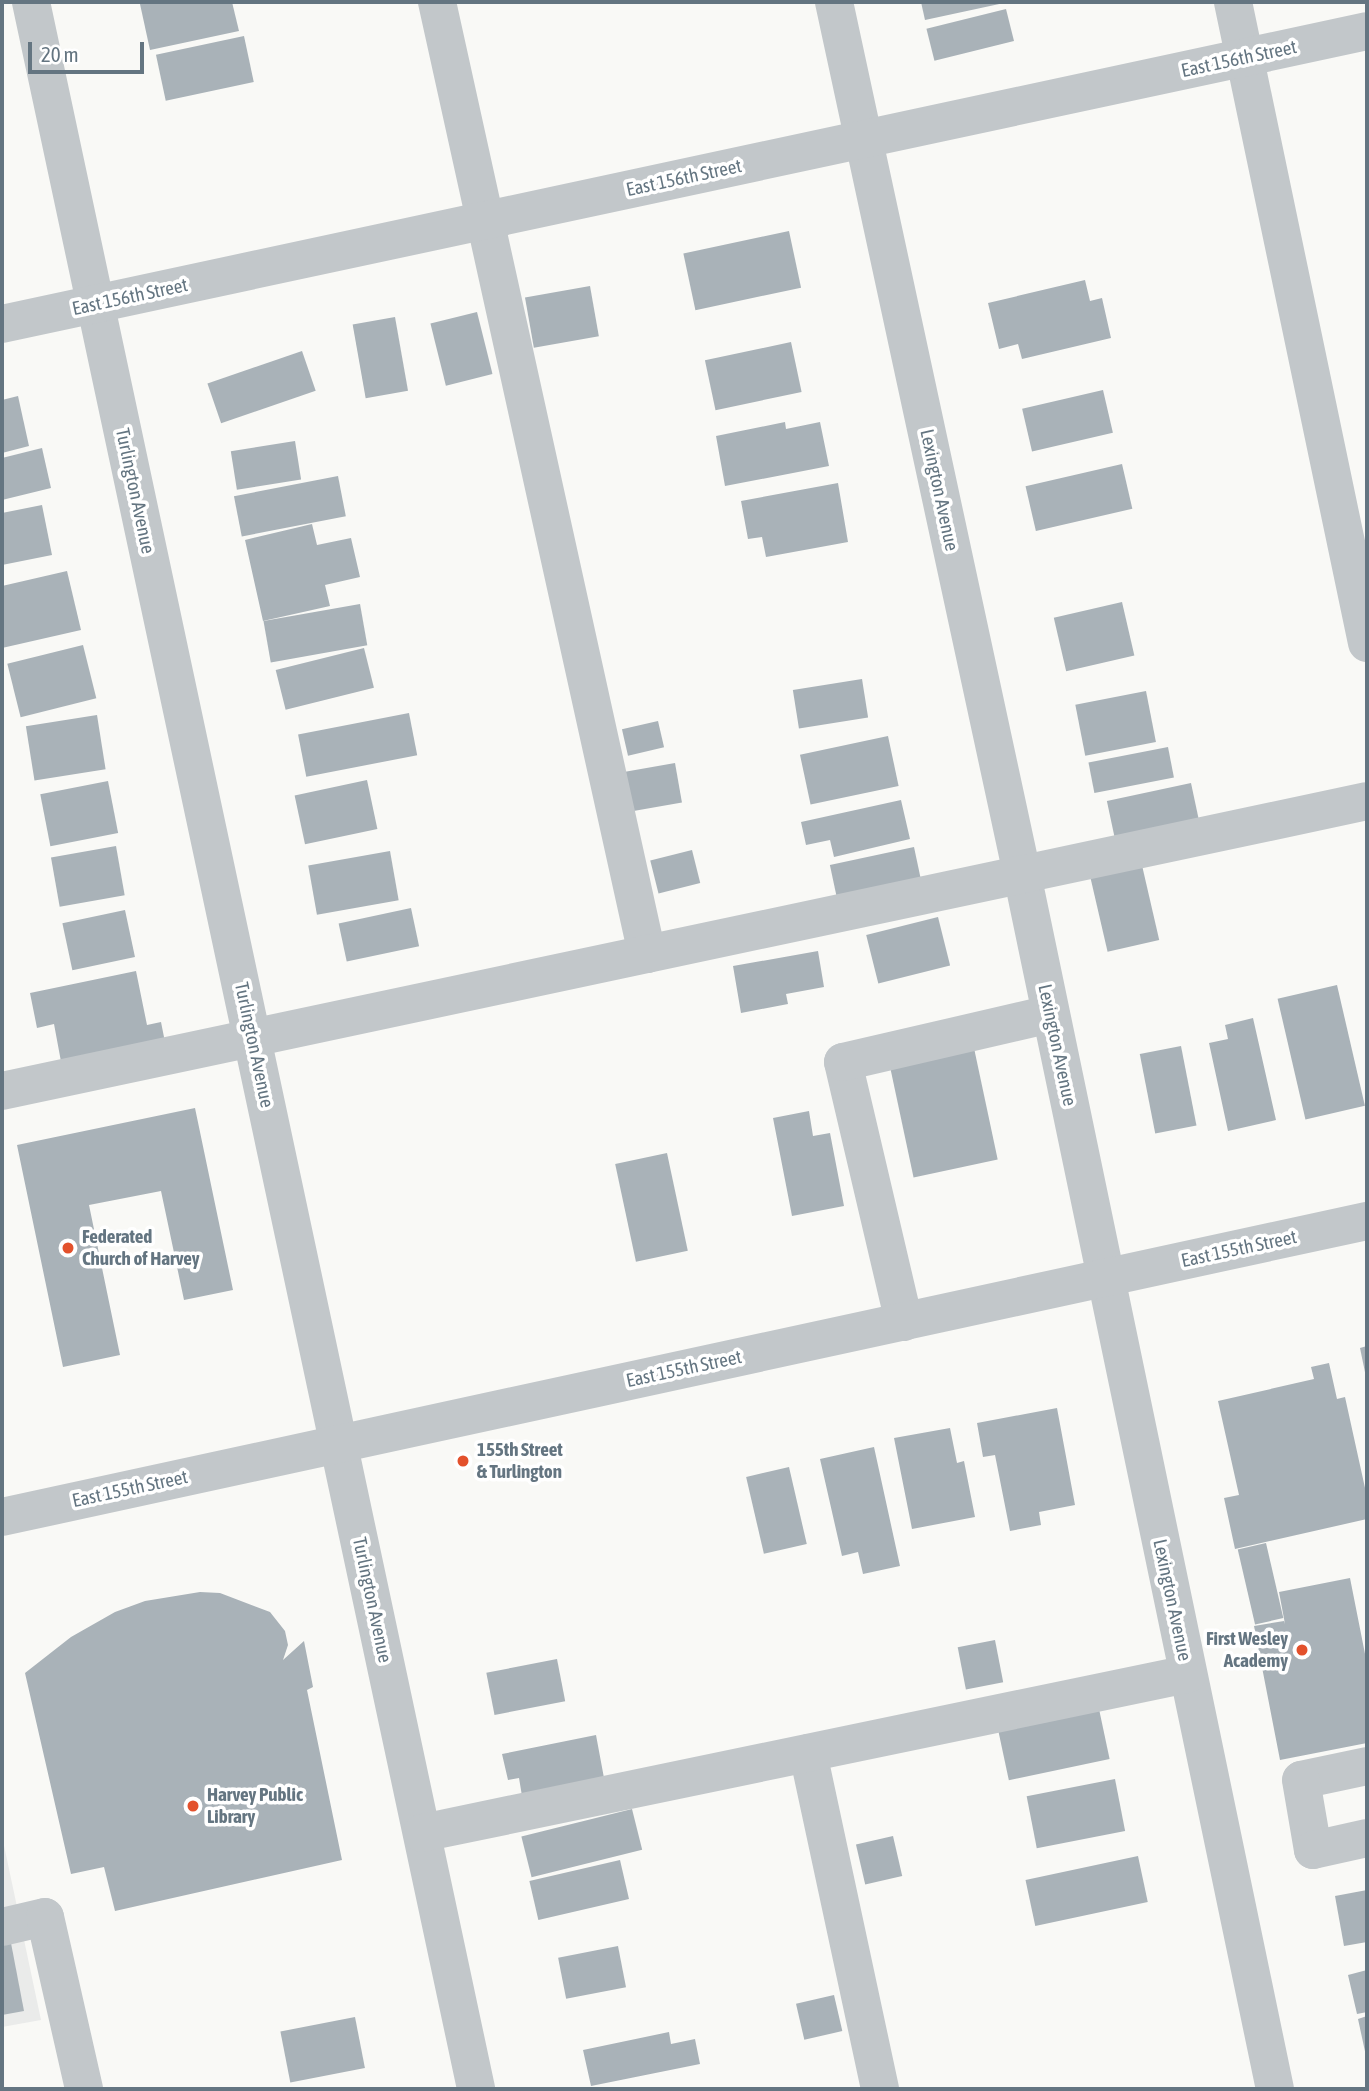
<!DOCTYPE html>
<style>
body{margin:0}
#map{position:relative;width:1369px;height:2091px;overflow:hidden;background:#f9f9f6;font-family:"Asap Condensed",sans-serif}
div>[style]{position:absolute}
.built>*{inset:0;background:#eaebea}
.building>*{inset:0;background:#a9b2b8;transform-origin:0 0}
.minor>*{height:38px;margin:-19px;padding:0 19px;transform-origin:19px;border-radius:19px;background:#c2c7ca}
.dots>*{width:19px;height:19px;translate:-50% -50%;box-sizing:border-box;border:4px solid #fff;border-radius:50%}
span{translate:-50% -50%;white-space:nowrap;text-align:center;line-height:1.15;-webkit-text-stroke:7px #fff;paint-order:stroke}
.street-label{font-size:19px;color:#647581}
.poi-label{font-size:19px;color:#647581;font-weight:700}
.left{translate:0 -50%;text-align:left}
.right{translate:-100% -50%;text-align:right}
.frame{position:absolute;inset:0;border:4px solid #647581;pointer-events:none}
.scale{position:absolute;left:28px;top:42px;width:116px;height:32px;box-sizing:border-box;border:4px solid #647581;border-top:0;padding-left:9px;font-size:21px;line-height:24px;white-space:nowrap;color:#647581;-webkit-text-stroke:5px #fff;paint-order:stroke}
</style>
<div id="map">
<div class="built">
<i style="clip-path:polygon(2px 1836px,41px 2020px,2px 2027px)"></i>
</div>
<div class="building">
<i style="clip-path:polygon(151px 2px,232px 2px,239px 31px,150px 50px,140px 4px)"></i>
<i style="clip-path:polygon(921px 2px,1003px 2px,1004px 3px,925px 20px)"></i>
<i style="left:1006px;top:9px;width:33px;height:82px;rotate:76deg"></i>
<i style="left:244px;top:36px;width:47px;height:90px;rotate:78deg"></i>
<i style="left:789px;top:231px;width:58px;height:108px;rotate:78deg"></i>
<i style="clip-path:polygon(1085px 280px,1090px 301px,1102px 298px,1111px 338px,1022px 359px,1018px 344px,999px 349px,988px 303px)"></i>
<i style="left:590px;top:286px;width:51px;height:66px;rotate:80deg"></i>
<i style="left:477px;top:312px;width:64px;height:48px;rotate:76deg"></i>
<i style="left:395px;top:317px;width:75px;height:43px;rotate:80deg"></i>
<i style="left:791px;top:342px;width:51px;height:88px;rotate:78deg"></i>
<i style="left:302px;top:351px;width:42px;height:100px;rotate:71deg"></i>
<i style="left:1103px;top:390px;width:44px;height:83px;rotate:77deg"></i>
<i style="clip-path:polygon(18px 396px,29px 446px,2px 453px,2px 400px)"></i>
<i style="clip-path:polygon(785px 422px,786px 429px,820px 422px,829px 466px,725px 486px,716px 436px)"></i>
<i style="left:295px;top:441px;width:39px;height:65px;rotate:81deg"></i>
<i style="clip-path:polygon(42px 448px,51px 488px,2px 500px,2px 458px)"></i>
<i style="left:1122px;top:464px;width:46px;height:99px;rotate:77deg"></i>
<i style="left:338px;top:476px;width:41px;height:106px;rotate:79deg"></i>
<i style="clip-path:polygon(838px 483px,848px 542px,766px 557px,762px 537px,748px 539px,741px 501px)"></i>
<i style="clip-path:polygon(42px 505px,52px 555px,2px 565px,2px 513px)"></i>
<i style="clip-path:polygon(312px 524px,317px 545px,351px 538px,360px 577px,325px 585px,330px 606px,263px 621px,245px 540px)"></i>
<i style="clip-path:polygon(67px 571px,81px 630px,2px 648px,2px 586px)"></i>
<i style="left:1122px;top:602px;width:55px;height:70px;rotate:77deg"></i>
<i style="left:360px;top:604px;width:42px;height:98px;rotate:80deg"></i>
<i style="left:83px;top:645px;width:55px;height:78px;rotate:76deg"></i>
<i style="left:364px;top:648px;width:41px;height:91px;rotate:76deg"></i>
<i style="left:862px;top:679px;width:39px;height:70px;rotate:81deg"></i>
<i style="left:1146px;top:691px;width:52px;height:72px;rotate:79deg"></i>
<i style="left:409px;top:713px;width:43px;height:113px;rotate:79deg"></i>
<i style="left:97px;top:715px;width:55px;height:72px;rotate:81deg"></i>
<i style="left:658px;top:721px;width:27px;height:37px;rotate:77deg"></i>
<i style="left:888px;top:736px;width:51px;height:90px;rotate:78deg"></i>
<i style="left:1168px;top:747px;width:31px;height:81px;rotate:79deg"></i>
<i style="left:675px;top:763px;width:40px;height:52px;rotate:80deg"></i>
<i style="left:367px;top:780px;width:50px;height:74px;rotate:78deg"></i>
<i style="left:108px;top:781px;width:53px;height:69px;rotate:79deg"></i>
<i style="left:1191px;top:783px;width:44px;height:86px;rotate:78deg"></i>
<i style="clip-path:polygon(901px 800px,910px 839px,834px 857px,830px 840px,806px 845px,801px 822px)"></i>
<i style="left:116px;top:846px;width:50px;height:66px;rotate:80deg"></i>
<i style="left:914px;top:847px;width:40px;height:86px;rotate:78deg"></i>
<i style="left:692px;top:850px;width:34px;height:43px;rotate:76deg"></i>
<i style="left:390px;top:851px;width:50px;height:83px;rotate:80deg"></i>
<i style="left:1141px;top:861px;width:81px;height:53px;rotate:77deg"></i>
<i style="left:411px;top:908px;width:39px;height:74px;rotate:78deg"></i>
<i style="left:125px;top:910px;width:48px;height:64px;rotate:78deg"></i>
<i style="left:938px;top:917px;width:50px;height:74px;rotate:76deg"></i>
<i style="clip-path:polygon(818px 951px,824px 987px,786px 994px,788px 1004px,741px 1013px,733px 966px)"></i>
<i style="clip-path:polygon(136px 971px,147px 1025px,161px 1022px,166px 1047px,62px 1067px,54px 1024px,37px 1028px,30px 993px)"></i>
<i style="left:1337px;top:985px;width:124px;height:61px;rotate:77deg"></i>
<i style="clip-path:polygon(1253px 1018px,1276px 1120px,1228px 1131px,1209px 1043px,1228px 1039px,1225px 1025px)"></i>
<i style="left:1181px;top:1046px;width:81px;height:42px;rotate:79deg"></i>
<i style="left:974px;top:1048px;width:114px;height:86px;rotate:78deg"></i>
<i style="clip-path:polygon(195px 1108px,233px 1290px,184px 1300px,161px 1191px,89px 1205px,120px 1355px,63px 1367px,17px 1145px)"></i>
<i style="clip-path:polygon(809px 1111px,813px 1136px,830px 1133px,844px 1206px,792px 1216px,773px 1118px)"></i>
<i style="left:667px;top:1153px;width:100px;height:53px;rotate:78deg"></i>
<i style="clip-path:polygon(1367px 1346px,1367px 1376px,1366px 1377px,1360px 1348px)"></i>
<i style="clip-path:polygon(1329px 1363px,1337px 1399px,1345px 1397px,1367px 1497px,1367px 1519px,1235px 1549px,1224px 1498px,1239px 1495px,1218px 1401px,1314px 1379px,1311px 1367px)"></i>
<i style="clip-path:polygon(1057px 1408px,1075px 1505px,1039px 1512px,1041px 1525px,1010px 1531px,995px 1455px,983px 1457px,977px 1423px)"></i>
<i style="clip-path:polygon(950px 1428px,957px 1463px,964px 1461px,975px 1517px,912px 1529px,894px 1438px)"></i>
<i style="clip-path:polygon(874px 1447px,900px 1566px,863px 1574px,858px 1552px,842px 1556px,820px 1459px)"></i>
<i style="left:789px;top:1467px;width:79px;height:44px;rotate:77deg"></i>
<i style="left:1266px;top:1543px;width:77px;height:29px;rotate:77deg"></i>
<i style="clip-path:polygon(1350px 1578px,1367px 1664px,1367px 1743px,1280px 1760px,1254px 1626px,1284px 1621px,1285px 1624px,1279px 1592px)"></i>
<i style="clip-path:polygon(200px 1592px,220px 1593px,270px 1612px,285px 1631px,288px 1645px,283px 1660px,304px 1641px,313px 1687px,307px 1690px,342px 1860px,115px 1911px,104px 1867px,71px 1874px,25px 1673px,71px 1637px,115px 1612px,145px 1601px)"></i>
<i style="left:995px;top:1640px;width:43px;height:38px;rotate:79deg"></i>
<i style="left:557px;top:1659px;width:43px;height:72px;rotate:79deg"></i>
<i style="left:1099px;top:1709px;width:51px;height:103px;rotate:78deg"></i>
<i style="clip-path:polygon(596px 1735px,604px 1778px,523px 1802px,519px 1778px,508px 1780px,502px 1754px)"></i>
<i style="left:1115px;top:1779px;width:53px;height:90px;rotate:79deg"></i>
<i style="left:632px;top:1809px;width:42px;height:114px;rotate:76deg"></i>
<i style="left:893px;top:1836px;width:41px;height:38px;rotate:77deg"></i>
<i style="left:1138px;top:1856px;width:47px;height:115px;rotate:78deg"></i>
<i style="left:620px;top:1860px;width:40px;height:93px;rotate:77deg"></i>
<i style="clip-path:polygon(1367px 1890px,1367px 1942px,1344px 1946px,1335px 1896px)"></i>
<i style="clip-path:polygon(11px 1943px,24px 2011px,2px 2015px,2px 1945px)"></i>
<i style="left:618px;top:1946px;width:42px;height:61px;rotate:79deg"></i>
<i style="clip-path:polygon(1367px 1970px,1367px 2012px,1357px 2014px,1348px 1975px)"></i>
<i style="left:834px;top:1995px;width:37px;height:39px;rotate:77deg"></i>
<i style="clip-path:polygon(1367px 2016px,1367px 2056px,1366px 2056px,1358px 2019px)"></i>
<i style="left:355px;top:2017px;width:52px;height:76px;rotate:79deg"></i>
<i style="clip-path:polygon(669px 2032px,671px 2044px,695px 2039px,700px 2064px,591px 2086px,583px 2050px)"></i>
</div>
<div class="minor">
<i style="left:31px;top:2px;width:2134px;rotate:77.96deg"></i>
<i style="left:437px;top:2px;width:975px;rotate:77.56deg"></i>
<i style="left:834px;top:2px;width:892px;rotate:77.83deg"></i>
<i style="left:1022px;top:874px;width:1241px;rotate:78.24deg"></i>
<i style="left:1233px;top:2px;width:655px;rotate:78.19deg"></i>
<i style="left:2px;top:324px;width:1396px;rotate:-12.11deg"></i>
<i style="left:2px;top:1091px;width:1395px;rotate:-11.99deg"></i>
<i style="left:904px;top:1322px;width:267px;rotate:-103.2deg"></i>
<i style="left:843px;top:1062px;width:213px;rotate:-13deg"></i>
<i style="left:2px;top:1517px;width:1397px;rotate:-12.24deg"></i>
<i style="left:808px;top:1753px;width:344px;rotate:77.9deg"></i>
<i style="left:1367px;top:1766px;width:67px;rotate:168deg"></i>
<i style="left:1301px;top:1780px;width:71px;rotate:80.3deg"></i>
<i style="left:1313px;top:1850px;width:55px;rotate:-12.5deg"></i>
<i style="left:422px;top:1833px;width:782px;rotate:-11.73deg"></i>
<i style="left:2px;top:1927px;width:44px;rotate:-13.1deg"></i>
<i style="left:45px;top:1917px;width:176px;rotate:77.2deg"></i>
</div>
<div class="dots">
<i style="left:68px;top:1248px;background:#e3512c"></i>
<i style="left:463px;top:1461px;background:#e3512c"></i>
<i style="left:1302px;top:1650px;background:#e3512c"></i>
<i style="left:193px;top:1806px;background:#e3512c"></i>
</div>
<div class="street-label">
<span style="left:1239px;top:59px;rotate:-12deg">East 156th Street</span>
<span style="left:684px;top:178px;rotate:-12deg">East 156th Street</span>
<span style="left:130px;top:297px;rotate:-12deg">East 156th Street</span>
<span style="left:939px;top:490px;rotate:78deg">Lexington Avenue</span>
<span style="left:135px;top:491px;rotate:78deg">Turlington Avenue</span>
<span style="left:254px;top:1045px;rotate:78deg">Turlington Avenue</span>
<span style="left:1057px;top:1045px;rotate:78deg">Lexington Avenue</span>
<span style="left:1239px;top:1249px;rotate:-12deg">East 155th Street</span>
<span style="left:684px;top:1369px;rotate:-12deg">East 155th Street</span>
<span style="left:130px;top:1489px;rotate:-12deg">East 155th Street</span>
<span style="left:372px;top:1600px;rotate:78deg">Turlington Avenue</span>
<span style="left:1172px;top:1600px;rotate:78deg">Lexington Avenue</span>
</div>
<div class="poi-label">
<span class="left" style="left:82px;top:1248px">Federated<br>Church of Harvey</span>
<span class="left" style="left:477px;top:1461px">155th Street<br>&amp; Turlington</span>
<span class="right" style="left:1288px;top:1650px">First Wesley<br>Academy</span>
<span class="left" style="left:207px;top:1806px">Harvey Public<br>Library</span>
</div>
<div class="frame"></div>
<div class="scale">20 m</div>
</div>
